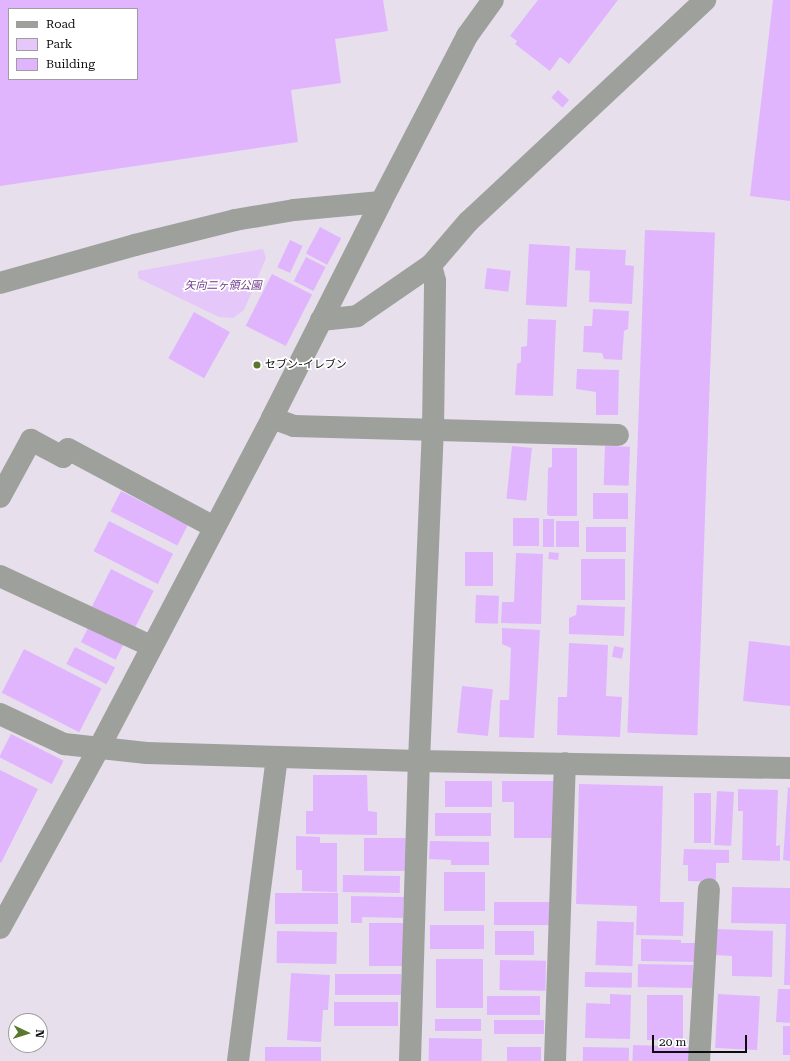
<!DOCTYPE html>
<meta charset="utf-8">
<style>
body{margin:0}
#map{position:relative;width:790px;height:1061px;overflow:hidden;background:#e7dfec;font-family:"Roboto Serif","Noto Sans JP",serif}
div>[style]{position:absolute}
.green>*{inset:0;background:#e5c7f9}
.building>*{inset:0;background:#e1b5fe;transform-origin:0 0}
.minor>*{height:22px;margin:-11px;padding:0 11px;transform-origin:11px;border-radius:11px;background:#9ea19b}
.dots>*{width:11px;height:11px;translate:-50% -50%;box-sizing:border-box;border:2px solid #fff;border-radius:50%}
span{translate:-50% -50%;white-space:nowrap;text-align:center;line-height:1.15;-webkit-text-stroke:3.5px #fff;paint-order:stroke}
.park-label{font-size:11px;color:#6e388c;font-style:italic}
.poi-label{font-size:11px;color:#0e0b0f}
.left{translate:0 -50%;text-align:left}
.legend{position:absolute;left:8px;top:8px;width:130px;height:72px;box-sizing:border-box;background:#fff;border:1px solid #9f9d9f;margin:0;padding:5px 7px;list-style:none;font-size:12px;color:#0e0b0f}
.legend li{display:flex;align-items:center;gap:8px;height:20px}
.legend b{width:20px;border:1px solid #9f9d9f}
.north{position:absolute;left:8px;top:1013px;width:40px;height:40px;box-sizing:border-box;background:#fff;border:1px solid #9f9d9f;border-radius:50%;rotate:94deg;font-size:11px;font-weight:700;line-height:16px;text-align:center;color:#0e0b0f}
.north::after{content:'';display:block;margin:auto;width:14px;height:18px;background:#59782e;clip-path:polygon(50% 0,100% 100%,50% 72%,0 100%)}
.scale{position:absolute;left:652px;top:1035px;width:95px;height:18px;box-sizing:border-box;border:2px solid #0e0b0f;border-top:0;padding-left:5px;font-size:12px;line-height:14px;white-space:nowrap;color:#0e0b0f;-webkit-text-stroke:3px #fff;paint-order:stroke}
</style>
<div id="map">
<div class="green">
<i style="clip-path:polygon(263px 249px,266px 258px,244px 310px,233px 318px,219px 317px,138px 278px,138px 271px)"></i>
</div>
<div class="building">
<i style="clip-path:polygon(evenodd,0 0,383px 0,388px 31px,335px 39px,341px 83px,291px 90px,298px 142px,0 186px,0 0,9px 9px,137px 9px,137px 79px,9px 79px,9px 9px)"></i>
<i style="clip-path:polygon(538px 0,618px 0,569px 64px,560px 57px,550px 71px,515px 44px,517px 41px,510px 36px)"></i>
<i style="clip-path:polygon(773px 0,790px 0,790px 201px,750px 196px)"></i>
<i style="left:558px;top:90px;width:15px;height:10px;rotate:42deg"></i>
<i style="left:320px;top:227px;width:24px;height:30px;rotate:28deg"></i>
<i style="left:645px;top:230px;width:70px;height:503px;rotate:2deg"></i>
<i style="left:290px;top:240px;width:14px;height:30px;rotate:25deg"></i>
<i style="left:529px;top:244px;width:41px;height:61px;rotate:3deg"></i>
<i style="clip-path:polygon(576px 248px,626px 250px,625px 265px,634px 266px,632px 304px,589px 302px,590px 271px,575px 270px)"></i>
<i style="left:306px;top:257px;width:22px;height:27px;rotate:27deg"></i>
<i style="left:487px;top:268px;width:24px;height:21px;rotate:7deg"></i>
<i style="left:272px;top:274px;width:45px;height:58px;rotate:27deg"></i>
<i style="clip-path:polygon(593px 309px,629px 311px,628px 329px,624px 331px,622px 360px,604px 359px,602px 353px,583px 352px,584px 326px,592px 326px)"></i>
<i style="left:194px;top:312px;width:41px;height:53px;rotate:29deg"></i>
<i style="clip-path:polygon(528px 319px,556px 320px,553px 396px,515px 395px,517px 364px,521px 362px,521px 347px,527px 346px)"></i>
<i style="clip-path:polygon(577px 369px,619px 370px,618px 415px,596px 415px,596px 392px,576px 389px)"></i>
<i style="left:512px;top:446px;width:20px;height:53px;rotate:6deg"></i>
<i style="left:605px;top:446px;width:25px;height:39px;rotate:2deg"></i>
<i style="clip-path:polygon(552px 448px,577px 448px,577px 516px,549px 516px,547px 514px,548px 468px,552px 467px)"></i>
<i style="left:121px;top:491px;width:75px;height:23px;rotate:27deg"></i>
<i style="left:593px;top:493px;width:35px;height:26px"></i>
<i style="left:513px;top:518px;width:26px;height:28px"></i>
<i style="left:543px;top:519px;width:11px;height:28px"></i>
<i style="left:109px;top:521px;width:72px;height:34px;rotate:27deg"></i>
<i style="left:556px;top:521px;width:23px;height:26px"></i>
<i style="left:626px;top:527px;width:25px;height:40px;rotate:90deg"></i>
<i style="left:465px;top:552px;width:28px;height:34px"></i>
<i style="left:549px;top:552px;width:10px;height:7px;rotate:6deg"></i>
<i style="clip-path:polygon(516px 553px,543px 554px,541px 624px,501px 623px,502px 602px,514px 602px)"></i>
<i style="left:625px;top:559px;width:41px;height:44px;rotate:90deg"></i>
<i style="left:111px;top:569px;width:48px;height:42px;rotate:27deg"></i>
<i style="left:476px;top:595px;width:23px;height:28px;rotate:2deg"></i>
<i style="clip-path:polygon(577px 605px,625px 607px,624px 636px,569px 634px,569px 618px,576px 615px)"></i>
<i style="left:89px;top:626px;width:39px;height:18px;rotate:27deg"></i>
<i style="clip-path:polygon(502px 628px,540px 630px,534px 738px,499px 737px,500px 700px,509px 700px,511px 648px,502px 644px)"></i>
<i style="clip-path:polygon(749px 641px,790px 646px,790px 706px,743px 701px)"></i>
<i style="clip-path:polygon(569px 643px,608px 645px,606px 696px,622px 697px,620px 737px,557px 735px,558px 697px,567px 697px)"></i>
<i style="left:614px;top:646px;width:10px;height:11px;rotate:11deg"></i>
<i style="left:75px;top:647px;width:45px;height:19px;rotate:27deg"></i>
<i style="left:24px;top:649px;width:87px;height:49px;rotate:27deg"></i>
<i style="left:462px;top:686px;width:31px;height:47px;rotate:6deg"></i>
<i style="left:11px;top:734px;width:59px;height:26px;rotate:27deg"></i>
<i style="clip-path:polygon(0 770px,38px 789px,1px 863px,0 862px)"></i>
<i style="clip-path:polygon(313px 775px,367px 775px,368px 811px,377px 812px,377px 835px,306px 834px,306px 811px,313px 811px)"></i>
<i style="left:445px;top:781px;width:47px;height:26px"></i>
<i style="clip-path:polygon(502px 781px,556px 781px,555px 838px,514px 838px,514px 802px,502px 802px)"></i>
<i style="clip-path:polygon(579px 784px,663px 786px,660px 902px,684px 902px,683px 936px,636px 935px,637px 906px,576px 904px)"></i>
<i style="clip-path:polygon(788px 787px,790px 788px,790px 861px,783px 860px)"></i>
<i style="clip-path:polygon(738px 789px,778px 790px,776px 846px,780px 845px,780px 861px,742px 860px,743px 811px,738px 811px)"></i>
<i style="left:717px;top:791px;width:17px;height:54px;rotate:3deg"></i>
<i style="left:694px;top:793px;width:17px;height:50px"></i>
<i style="left:435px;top:813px;width:56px;height:23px"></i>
<i style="clip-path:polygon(296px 836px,320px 837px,320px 843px,337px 843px,337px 892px,302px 891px,302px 870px,296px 870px)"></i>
<i style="left:364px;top:838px;width:43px;height:33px"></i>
<i style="clip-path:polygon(430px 841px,489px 842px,489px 865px,451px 865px,451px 860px,429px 859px)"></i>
<i style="clip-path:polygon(684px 849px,729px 850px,729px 863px,716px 863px,716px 882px,688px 881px,688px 865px,683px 865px)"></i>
<i style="left:444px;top:872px;width:41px;height:39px"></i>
<i style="left:343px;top:875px;width:57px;height:17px;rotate:1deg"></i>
<i style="clip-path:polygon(732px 887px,790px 888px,790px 985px,784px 985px,786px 924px,731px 923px)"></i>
<i style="left:275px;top:893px;width:63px;height:31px"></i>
<i style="clip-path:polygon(351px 896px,404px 897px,403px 918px,362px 917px,362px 923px,351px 923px)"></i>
<i style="left:494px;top:902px;width:58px;height:23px"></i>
<i style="left:597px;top:921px;width:37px;height:44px;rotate:2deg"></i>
<i style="left:369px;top:923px;width:34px;height:43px"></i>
<i style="left:430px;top:925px;width:54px;height:24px"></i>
<i style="clip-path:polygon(715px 929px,773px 931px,772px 977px,732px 976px,732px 956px,715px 955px)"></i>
<i style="left:277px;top:931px;width:60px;height:32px;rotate:1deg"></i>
<i style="left:495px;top:931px;width:39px;height:24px"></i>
<i style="clip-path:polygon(641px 939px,681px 940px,681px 943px,696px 943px,696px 962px,641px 961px)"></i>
<i style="left:436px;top:959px;width:47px;height:49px"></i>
<i style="left:500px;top:960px;width:46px;height:30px;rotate:1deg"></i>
<i style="left:638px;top:964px;width:55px;height:23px;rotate:1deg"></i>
<i style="left:585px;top:972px;width:47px;height:15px;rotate:1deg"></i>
<i style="clip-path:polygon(291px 973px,330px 975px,328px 1010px,323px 1010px,321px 1042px,287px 1040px)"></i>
<i style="left:335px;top:974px;width:66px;height:21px"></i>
<i style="clip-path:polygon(778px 989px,790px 989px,790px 1023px,776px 1022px)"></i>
<i style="clip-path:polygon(610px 994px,631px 995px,630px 1039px,585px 1038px,586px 1003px,610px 1004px)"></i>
<i style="left:718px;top:994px;width:42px;height:54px;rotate:3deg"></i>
<i style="left:647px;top:995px;width:36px;height:45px"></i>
<i style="left:487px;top:996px;width:53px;height:19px"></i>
<i style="left:334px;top:1002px;width:64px;height:24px"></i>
<i style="left:435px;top:1019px;width:46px;height:12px"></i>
<i style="left:494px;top:1020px;width:50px;height:14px"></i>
<i style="left:783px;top:1026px;width:7px;height:29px"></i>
<i style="left:429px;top:1038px;width:53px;height:23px;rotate:1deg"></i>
<i style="left:633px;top:1045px;width:59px;height:16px;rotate:2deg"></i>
<i style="left:265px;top:1047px;width:56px;height:14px"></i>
<i style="left:507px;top:1047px;width:34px;height:14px"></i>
<i style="left:583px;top:1047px;width:46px;height:14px;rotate:1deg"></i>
</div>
<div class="minor">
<i style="left:0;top:283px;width:140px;rotate:-15.7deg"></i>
<i style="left:135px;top:245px;width:103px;rotate:-14deg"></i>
<i style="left:235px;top:220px;width:60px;rotate:-9.6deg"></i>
<i style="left:294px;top:210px;width:87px;rotate:-5.3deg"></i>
<i style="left:321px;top:320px;width:36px;rotate:-6deg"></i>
<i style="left:357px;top:316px;width:90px;rotate:-34.6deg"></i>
<i style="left:431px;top:265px;width:57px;rotate:-49.3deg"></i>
<i style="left:468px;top:222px;width:325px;rotate:-43.1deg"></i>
<i style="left:272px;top:418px;width:23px;rotate:20deg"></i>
<i style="left:294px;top:426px;width:324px;rotate:1.6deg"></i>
<i style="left:0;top:497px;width:65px;rotate:-61.5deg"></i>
<i style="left:31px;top:440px;width:36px;rotate:28deg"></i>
<i style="left:63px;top:457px;width:9px;rotate:-58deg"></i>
<i style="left:68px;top:449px;width:166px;rotate:28.1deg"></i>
<i style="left:0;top:576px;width:166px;rotate:24.9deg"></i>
<i style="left:0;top:714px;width:71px;rotate:25.1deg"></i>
<i style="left:64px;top:744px;width:83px;rotate:6.2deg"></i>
<i style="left:147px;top:753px;width:272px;rotate:1.7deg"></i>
<i style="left:419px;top:761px;width:371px;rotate:1.1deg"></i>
<i style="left:0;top:928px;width:205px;rotate:-61.2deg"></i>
<i style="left:99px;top:748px;width:373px;rotate:-62.3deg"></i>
<i style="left:272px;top:418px;width:242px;rotate:-63.2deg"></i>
<i style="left:381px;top:202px;width:187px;rotate:-62.6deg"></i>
<i style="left:467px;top:36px;width:44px;rotate:-54.2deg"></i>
<i style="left:238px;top:1061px;width:306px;rotate:-82.7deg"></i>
<i style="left:410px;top:1061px;width:300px;rotate:-88.3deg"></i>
<i style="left:419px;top:761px;width:331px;rotate:-87.6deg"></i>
<i style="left:433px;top:430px;width:149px;rotate:-89.2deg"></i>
<i style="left:435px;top:281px;width:16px;rotate:-104deg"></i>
<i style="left:555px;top:1061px;width:298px;rotate:-88.1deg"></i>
<i style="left:699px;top:1061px;width:172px;rotate:-86.7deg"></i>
</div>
<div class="dots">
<i style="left:257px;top:365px;background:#59782e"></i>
</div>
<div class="park-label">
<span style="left:223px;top:286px">矢向二ヶ領公園</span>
</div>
<div class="poi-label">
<span class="left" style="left:265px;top:365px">セブン-イレブン</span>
</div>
<ul class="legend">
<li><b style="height:5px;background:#9ea19b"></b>Road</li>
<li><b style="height:11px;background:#e5c7f9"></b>Park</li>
<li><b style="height:11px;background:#e1b5fe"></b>Building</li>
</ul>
<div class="north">N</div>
<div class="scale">20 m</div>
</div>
